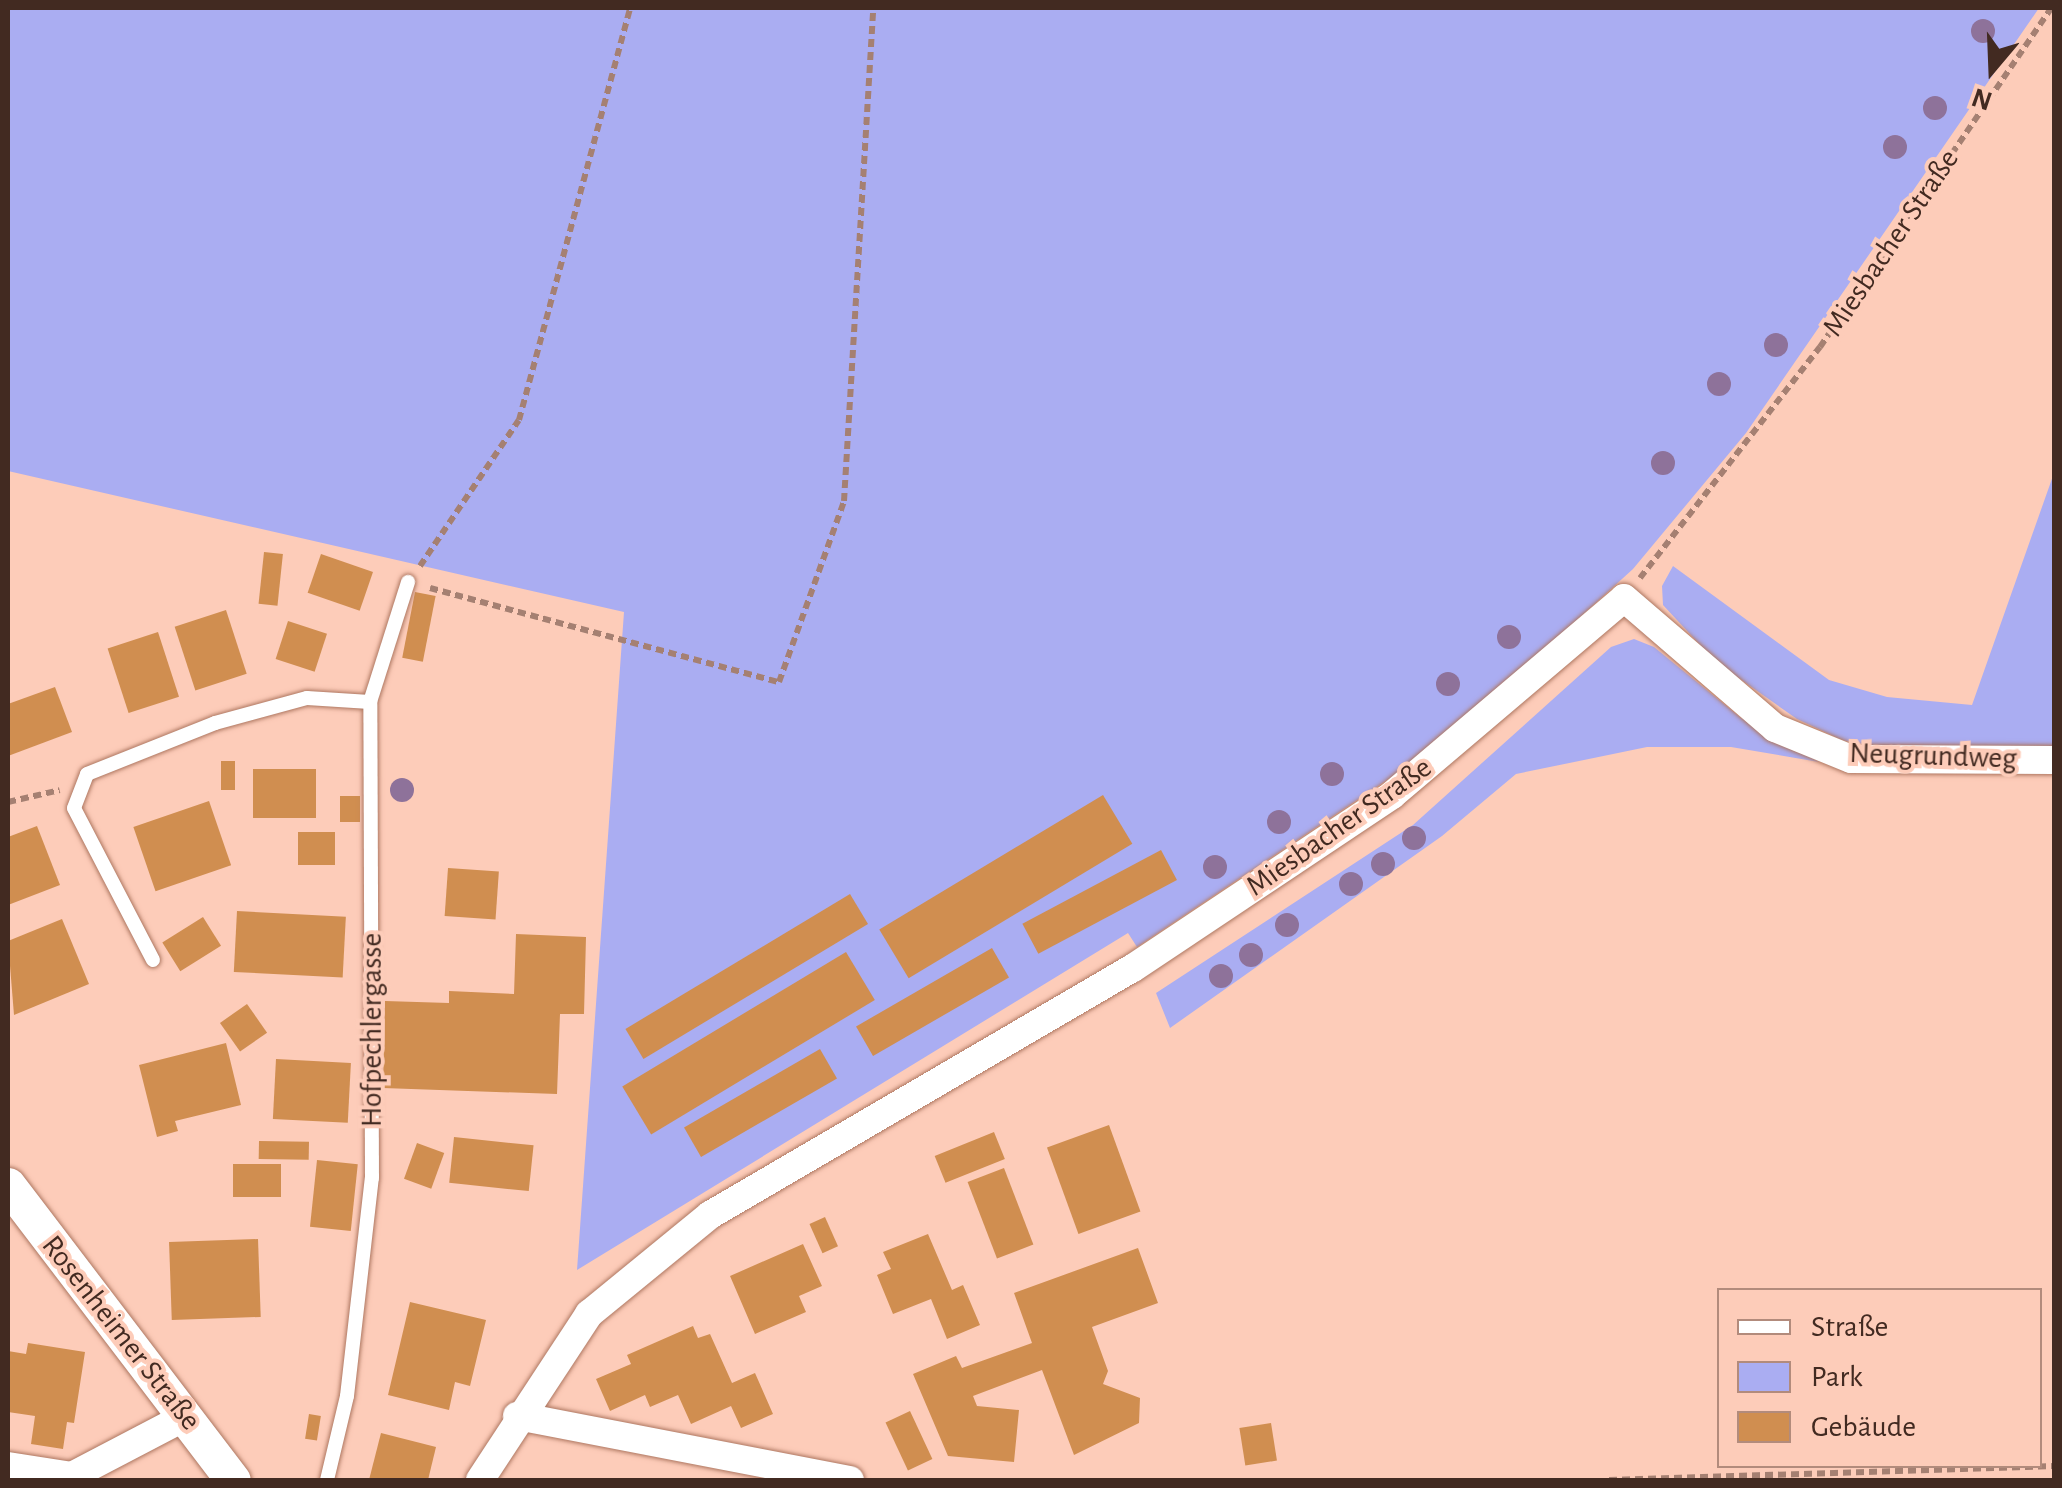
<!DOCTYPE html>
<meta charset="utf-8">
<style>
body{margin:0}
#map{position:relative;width:2062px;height:1488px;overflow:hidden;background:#fdccb9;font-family:"Alegreya Sans",sans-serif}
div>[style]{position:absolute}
.green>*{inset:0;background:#aaadf2}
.building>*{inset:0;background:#d08e50;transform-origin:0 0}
.path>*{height:6px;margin-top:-3px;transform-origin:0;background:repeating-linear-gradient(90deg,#a58072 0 8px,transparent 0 13px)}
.roads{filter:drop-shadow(0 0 2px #ae7761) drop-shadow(0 0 2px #ae7761)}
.service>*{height:14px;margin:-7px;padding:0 7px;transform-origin:7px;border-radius:7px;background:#fff}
.minor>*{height:28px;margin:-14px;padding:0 14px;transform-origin:14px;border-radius:14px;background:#fff}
.tertiary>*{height:35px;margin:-17.5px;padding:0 17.5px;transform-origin:17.5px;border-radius:17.5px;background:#fff}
.trees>*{width:24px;height:24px;margin:-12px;border-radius:50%;background:#8e729a}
span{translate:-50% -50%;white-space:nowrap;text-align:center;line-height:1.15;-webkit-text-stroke:8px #fdccb9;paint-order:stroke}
.street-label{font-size:30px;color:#422a21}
.frame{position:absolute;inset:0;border:10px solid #422a21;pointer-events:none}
.legend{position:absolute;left:1717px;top:1288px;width:325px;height:180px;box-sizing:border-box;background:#fdccb9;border:2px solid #b28b7c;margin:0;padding:12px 18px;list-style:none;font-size:30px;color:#422a21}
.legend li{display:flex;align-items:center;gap:20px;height:50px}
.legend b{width:50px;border:2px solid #b28b7c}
.north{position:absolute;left:1942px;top:20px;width:100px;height:100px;-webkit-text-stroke:8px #fdccb9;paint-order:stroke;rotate:199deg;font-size:28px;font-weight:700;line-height:40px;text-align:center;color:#422a21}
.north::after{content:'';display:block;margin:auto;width:35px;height:45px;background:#422a21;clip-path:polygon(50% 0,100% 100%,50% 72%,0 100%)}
</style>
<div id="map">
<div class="green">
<i style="clip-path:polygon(8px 8px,2039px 8px,1746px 433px,1633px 569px,1438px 746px,1137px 947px,1128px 933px,577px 1270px,624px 612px,8px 471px)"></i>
<i style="clip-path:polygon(2054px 473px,2054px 751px,1891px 752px,1842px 740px,1797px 719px,1716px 662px,1663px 605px,1662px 586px,1673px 566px,1829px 680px,1887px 697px,1972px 705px)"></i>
<i style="clip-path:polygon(1634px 639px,1654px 647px,1741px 718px,1819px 762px,1731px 747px,1647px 747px,1516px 774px,1442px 836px,1170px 1028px,1156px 993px,1413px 825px,1611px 647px)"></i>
</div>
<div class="building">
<i style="left:264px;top:552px;width:19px;height:52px;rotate:6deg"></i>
<i style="left:321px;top:554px;width:55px;height:41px;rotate:19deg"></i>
<i style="left:415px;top:592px;width:21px;height:67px;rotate:11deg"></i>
<i style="left:226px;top:610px;width:67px;height:54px;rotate:72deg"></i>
<i style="left:288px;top:621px;width:41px;height:40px;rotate:18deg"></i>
<i style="left:158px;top:632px;width:68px;height:53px;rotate:72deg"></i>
<i style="clip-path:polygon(55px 687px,72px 732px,8px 756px,8px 704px)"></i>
<i style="left:221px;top:761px;width:14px;height:29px"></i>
<i style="left:253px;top:769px;width:63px;height:49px"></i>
<i style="left:1103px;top:795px;width:57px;height:261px;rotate:59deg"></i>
<i style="left:360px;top:796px;width:26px;height:20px;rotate:90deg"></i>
<i style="left:209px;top:801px;width:68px;height:80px;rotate:71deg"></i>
<i style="clip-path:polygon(37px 826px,60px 885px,8px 905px,8px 837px)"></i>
<i style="left:335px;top:832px;width:33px;height:37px;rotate:90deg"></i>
<i style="left:1161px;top:850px;width:34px;height:157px;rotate:62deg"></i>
<i style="left:448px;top:868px;width:51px;height:48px;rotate:4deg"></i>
<i style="left:850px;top:894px;width:35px;height:262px;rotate:59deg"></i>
<i style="left:237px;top:911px;width:109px;height:61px;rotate:3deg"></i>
<i style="left:203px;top:917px;width:34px;height:48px;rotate:58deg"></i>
<i style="clip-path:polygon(62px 919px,89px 984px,14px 1015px,8px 941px)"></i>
<i style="clip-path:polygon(516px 934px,586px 937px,584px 1014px,560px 1014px,557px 1094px,383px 1088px,385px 1001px,449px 1003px,449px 991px,514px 994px)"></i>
<i style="left:992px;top:948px;width:34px;height:157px;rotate:60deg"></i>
<i style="left:846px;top:952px;width:56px;height:261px;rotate:59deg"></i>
<i style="left:247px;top:1004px;width:35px;height:33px;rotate:55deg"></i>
<i style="clip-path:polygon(226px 1043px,241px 1105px,175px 1121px,178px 1131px,157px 1137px,139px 1065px)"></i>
<i style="left:820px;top:1049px;width:34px;height:157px;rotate:60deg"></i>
<i style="left:276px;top:1059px;width:75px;height:60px;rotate:3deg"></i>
<i style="left:1109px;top:1125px;width:92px;height:66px;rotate:70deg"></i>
<i style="left:994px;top:1132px;width:29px;height:64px;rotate:68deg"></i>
<i style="left:454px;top:1137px;width:80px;height:46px;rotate:6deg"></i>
<i style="left:259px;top:1141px;width:50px;height:18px;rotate:1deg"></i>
<i style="left:417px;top:1143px;width:29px;height:38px;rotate:20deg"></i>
<i style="left:317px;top:1160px;width:41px;height:67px;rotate:6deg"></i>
<i style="left:233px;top:1164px;width:48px;height:33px"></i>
<i style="left:1004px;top:1168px;width:82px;height:39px;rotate:69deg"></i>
<i style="left:825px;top:1217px;width:32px;height:17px;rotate:66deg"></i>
<i style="clip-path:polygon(928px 1234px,952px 1290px,963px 1285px,980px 1325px,947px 1339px,931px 1299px,893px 1314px,877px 1275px,891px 1269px,883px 1252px)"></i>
<i style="left:258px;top:1239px;width:78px;height:89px;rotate:88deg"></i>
<i style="clip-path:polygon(803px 1244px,822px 1286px,799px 1296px,806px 1312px,755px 1334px,730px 1276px)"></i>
<i style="clip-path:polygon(1138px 1248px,1158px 1303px,1092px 1327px,1108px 1371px,1103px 1384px,1140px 1398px,1139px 1423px,1074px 1455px,1042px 1370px,973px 1396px,977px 1406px,1019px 1410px,1014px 1462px,948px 1456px,913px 1374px,956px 1356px,962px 1368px,1032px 1343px,1014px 1293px)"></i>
<i style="clip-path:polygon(410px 1302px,486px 1320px,470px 1386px,455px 1382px,449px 1410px,388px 1395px)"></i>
<i style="clip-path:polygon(693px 1326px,698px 1338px,710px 1334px,732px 1383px,755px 1373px,773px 1414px,741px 1428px,731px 1406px,691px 1424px,678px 1395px,650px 1407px,645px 1395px,610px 1411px,596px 1379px,631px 1364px,627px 1355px)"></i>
<i style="clip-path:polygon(28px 1343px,85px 1352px,74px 1423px,67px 1422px,63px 1449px,31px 1444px,35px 1416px,8px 1412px,8px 1351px,26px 1354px)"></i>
<i style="left:910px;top:1411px;width:53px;height:27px;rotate:65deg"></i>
<i style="left:309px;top:1414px;width:12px;height:25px;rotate:9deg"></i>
<i style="left:1271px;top:1423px;width:38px;height:32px;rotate:81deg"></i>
<i style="clip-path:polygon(381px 1433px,436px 1447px,428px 1480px,369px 1480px)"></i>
</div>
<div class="path">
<i style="left:420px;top:566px;width:176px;rotate:-55.9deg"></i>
<i style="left:519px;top:420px;width:427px;rotate:-74.9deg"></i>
<i style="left:1640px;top:578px;width:293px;rotate:-52.1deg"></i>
<i style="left:1820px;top:347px;width:410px;rotate:-55.7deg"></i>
<i style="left:430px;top:588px;width:361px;rotate:15.1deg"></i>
<i style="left:779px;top:682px;width:192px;rotate:-70.2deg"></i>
<i style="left:844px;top:501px;width:494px;rotate:-86.6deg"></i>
<i style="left:8px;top:802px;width:53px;rotate:-13deg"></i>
<i style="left:1609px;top:1480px;width:445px;rotate:-1.8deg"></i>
</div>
<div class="roads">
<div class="service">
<i style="left:153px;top:960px;width:171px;rotate:-117.5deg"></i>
<i style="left:74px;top:808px;width:36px;rotate:-69deg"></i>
<i style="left:87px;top:774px;width:138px;rotate:-21.7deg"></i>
<i style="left:215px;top:723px;width:95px;rotate:-15.2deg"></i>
<i style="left:307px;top:698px;width:63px;rotate:3.6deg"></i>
<i style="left:327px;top:1480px;width:86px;rotate:-76.6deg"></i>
<i style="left:347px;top:1396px;width:219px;rotate:-83.5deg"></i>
<i style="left:372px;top:1178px;width:476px;rotate:-90.2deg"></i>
<i style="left:370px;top:702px;width:126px;rotate:-72.4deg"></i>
</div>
<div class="minor">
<i style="left:517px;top:1416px;width:339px;rotate:10.9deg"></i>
<i style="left:8px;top:1466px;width:65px;rotate:8.9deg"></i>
<i style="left:72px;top:1476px;width:130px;rotate:-27.6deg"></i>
<i style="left:480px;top:1480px;width:199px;rotate:-56.7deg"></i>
<i style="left:589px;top:1314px;width:156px;rotate:-39.3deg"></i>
<i style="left:710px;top:1215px;width:490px;rotate:-30.3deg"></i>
<i style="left:1133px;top:968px;width:311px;rotate:-33.7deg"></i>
<i style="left:1392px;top:795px;width:304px;rotate:-40.3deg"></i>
<i style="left:1624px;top:598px;width:199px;rotate:40.7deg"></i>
<i style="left:1775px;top:728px;width:82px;rotate:22.2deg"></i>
<i style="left:1851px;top:759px;width:203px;rotate:0.3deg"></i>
</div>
<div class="tertiary">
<i style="left:8px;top:1185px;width:371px;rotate:52.7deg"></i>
</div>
</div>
<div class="trees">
<i style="left:1983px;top:31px"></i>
<i style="left:1935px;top:108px"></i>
<i style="left:1895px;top:147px"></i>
<i style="left:1776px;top:345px"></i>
<i style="left:1719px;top:384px"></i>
<i style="left:1663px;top:463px"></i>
<i style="left:1509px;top:637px"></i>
<i style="left:1448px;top:684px"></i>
<i style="left:1332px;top:774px"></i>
<i style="left:402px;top:790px"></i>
<i style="left:1279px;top:822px"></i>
<i style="left:1414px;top:838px"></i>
<i style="left:1383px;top:864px"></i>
<i style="left:1215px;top:867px"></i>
<i style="left:1351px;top:884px"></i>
<i style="left:1287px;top:925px"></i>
<i style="left:1251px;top:955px"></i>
<i style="left:1221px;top:976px"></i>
</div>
<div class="street-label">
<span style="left:1891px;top:243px;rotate:-56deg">Miesbacher Straße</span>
<span style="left:1933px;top:756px;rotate:2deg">Neugrundweg</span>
<span style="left:1339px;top:827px;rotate:-35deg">Miesbacher Straße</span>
<span style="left:372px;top:1030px;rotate:-90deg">Hofpechlergasse</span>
<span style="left:121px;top:1333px;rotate:52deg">Rosenheimer Straße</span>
</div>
<div class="frame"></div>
<ul class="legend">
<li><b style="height:12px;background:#fff"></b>Straße</li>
<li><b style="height:28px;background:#aaadf2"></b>Park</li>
<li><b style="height:28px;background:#d08e50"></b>Gebäude</li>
</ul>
<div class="north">N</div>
</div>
